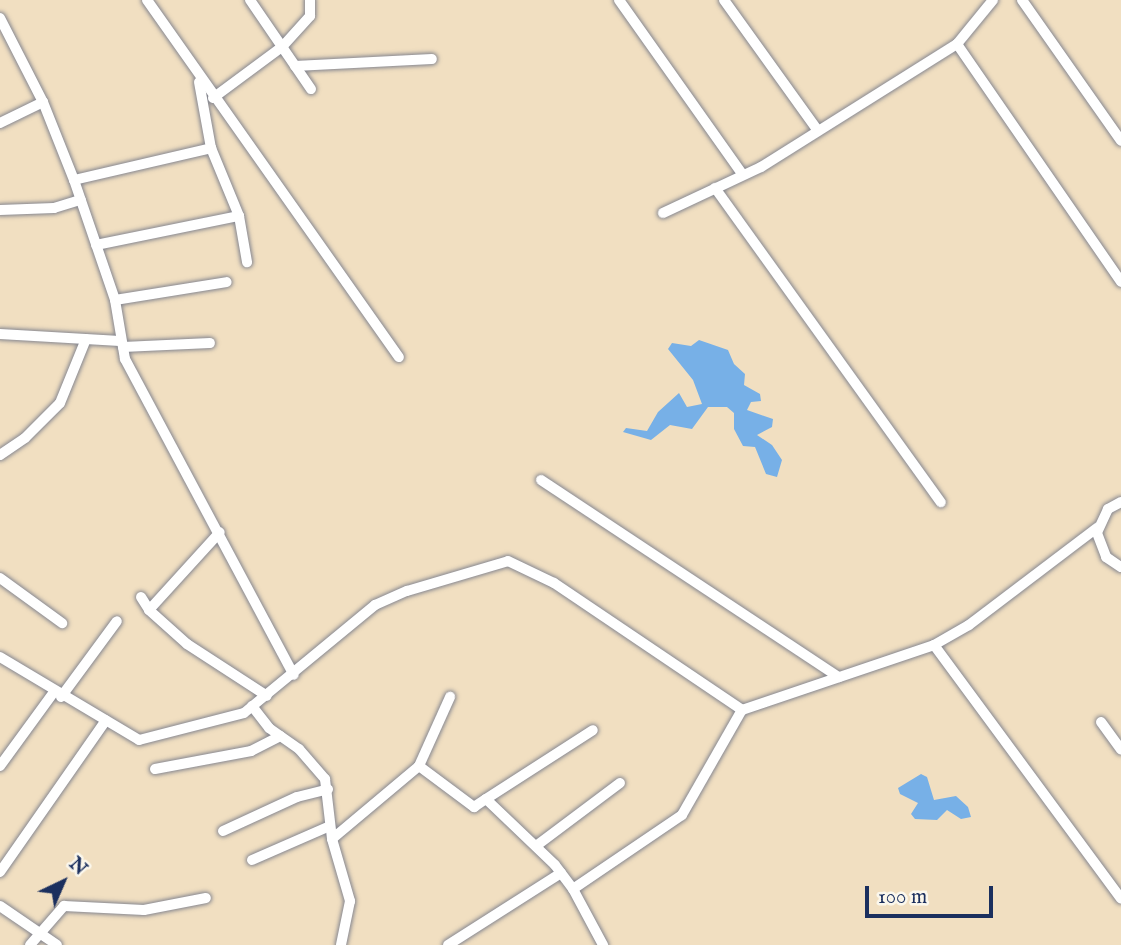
<!DOCTYPE html>
<style>
body{margin:0}
#map{position:relative;width:1121px;height:945px;overflow:hidden;background:#f1dfc1;font-family:"IM FELL English",serif}
div>[style]{position:absolute}
.water>*{inset:0;background:#77b0e7}
.roads{filter:drop-shadow(0 0 2px #868790) drop-shadow(0 0 2px #868790)}
.street>*{height:10px;margin:-5px;padding:0 5px;transform-origin:5px;border-radius:5px;background:#fff}
span{translate:-50% -50%;white-space:nowrap;text-align:center;line-height:1.15;-webkit-text-stroke:7px #fbf7ec;paint-order:stroke}
.north{position:absolute;left:28px;top:847px;width:70px;height:70px;-webkit-text-stroke:5px #fbf7ec;paint-order:stroke;rotate:44deg;font-size:19px;font-weight:700;line-height:28px;text-align:center;color:#1b2f5e}
.north::after{content:'';display:block;margin:auto;width:24px;height:32px;background:#1b2f5e;clip-path:polygon(50% 0,100% 100%,50% 72%,0 100%)}
.scale{position:absolute;left:865px;top:886px;width:128px;height:32px;box-sizing:border-box;border:4px solid #1b2f5e;border-top:0;padding-left:9px;font-size:21px;line-height:24px;white-space:nowrap;color:#1b2f5e;-webkit-text-stroke:5px #fbf7ec;paint-order:stroke}
</style>
<div id="map">
<div class="water">
<i style="clip-path:polygon(699px 340px,728px 350px,734px 364px,745px 374px,744px 385px,760px 394px,761px 401px,751px 402px,747px 410px,773px 419px,772px 427px,757px 435px,772px 445px,782px 460px,777px 477px,766px 474px,755px 447px,743px 446px,734px 429px,734px 413px,727px 407px,708px 407px,692px 429px,670px 425px,651px 440px,623px 432px,626px 428px,647px 431px,658px 412px,679px 393px,687px 407px,702px 404px,693px 380px,668px 349px,672px 343px,691px 346px)"></i>
<i style="clip-path:polygon(921px 774px,927px 777px,934px 800px,956px 796px,968px 807px,971px 817px,961px 819px,947px 810px,937px 820px,915px 819px,911px 814px,918px 803px,900px 794px,898px 788px)"></i>
</div>
<div class="roads">
<div class="street">
<i style="left:147px;top:0;width:437px;rotate:54.8deg"></i>
<i style="left:250px;top:0;width:108px;rotate:55.6deg"></i>
<i style="left:619px;top:0;width:214px;rotate:54.7deg"></i>
<i style="left:724px;top:0;width:161px;rotate:54.3deg"></i>
<i style="left:1022px;top:0;width:172px;rotate:54.9deg"></i>
<i style="left:0;top:18px;width:94px;rotate:62.9deg"></i>
<i style="left:43px;top:102px;width:84px;rotate:68.3deg"></i>
<i style="left:74px;top:180px;width:127px;rotate:71.1deg"></i>
<i style="left:115px;top:300px;width:60px;rotate:80.4deg"></i>
<i style="left:125px;top:359px;width:358px;rotate:61.9deg"></i>
<i style="left:957px;top:44px;width:289px;rotate:55.4deg"></i>
<i style="left:295px;top:66px;width:137px;rotate:-2.9deg"></i>
<i style="left:199px;top:82px;width:67px;rotate:79.7deg"></i>
<i style="left:211px;top:148px;width:74px;rotate:67.6deg"></i>
<i style="left:213px;top:98px;width:86px;rotate:-36.5deg"></i>
<i style="left:282px;top:47px;width:42px;rotate:-47.9deg"></i>
<i style="left:310px;top:16px;width:16px;rotate:-90deg"></i>
<i style="left:0;top:123px;width:48px;rotate:-26deg"></i>
<i style="left:74px;top:180px;width:141px;rotate:-13.1deg"></i>
<i style="left:715px;top:188px;width:387px;rotate:54.3deg"></i>
<i style="left:0;top:210px;width:54px;rotate:-2.1deg"></i>
<i style="left:54px;top:208px;width:28px;rotate:-17deg"></i>
<i style="left:663px;top:213px;width:108px;rotate:-25.1deg"></i>
<i style="left:761px;top:167px;width:231px;rotate:-32.1deg"></i>
<i style="left:957px;top:44px;width:57px;rotate:-50.7deg"></i>
<i style="left:96px;top:245px;width:146px;rotate:-11.5deg"></i>
<i style="left:239px;top:216px;width:47px;rotate:80.1deg"></i>
<i style="left:115px;top:300px;width:113px;rotate:-9.1deg"></i>
<i style="left:0;top:334px;width:120px;rotate:3.3deg"></i>
<i style="left:123px;top:347px;width:87px;rotate:-2.6deg"></i>
<i style="left:0;top:455px;width:30px;rotate:-34deg"></i>
<i style="left:25px;top:438px;width:49px;rotate:-45deg"></i>
<i style="left:60px;top:403px;width:69px;rotate:-67.9deg"></i>
<i style="left:541px;top:480px;width:357px;rotate:33.5deg"></i>
<i style="left:1121px;top:502px;width:15px;rotate:152deg"></i>
<i style="left:1108px;top:509px;width:26px;rotate:115deg"></i>
<i style="left:1097px;top:533px;width:26px;rotate:69deg"></i>
<i style="left:1106px;top:557px;width:18px;rotate:34deg"></i>
<i style="left:0;top:578px;width:77px;rotate:36deg"></i>
<i style="left:141px;top:597px;width:15px;rotate:58deg"></i>
<i style="left:149px;top:610px;width:51px;rotate:41.8deg"></i>
<i style="left:187px;top:644px;width:95px;rotate:33deg"></i>
<i style="left:149px;top:610px;width:105px;rotate:-47.7deg"></i>
<i style="left:934px;top:645px;width:315px;rotate:53.6deg"></i>
<i style="left:0;top:657px;width:162px;rotate:30.8deg"></i>
<i style="left:139px;top:740px;width:108px;rotate:-14.4deg"></i>
<i style="left:244px;top:713px;width:170px;rotate:-39.5deg"></i>
<i style="left:375px;top:605px;width:35px;rotate:-24deg"></i>
<i style="left:407px;top:591px;width:105px;rotate:-16.5deg"></i>
<i style="left:508px;top:561px;width:51px;rotate:25.6deg"></i>
<i style="left:554px;top:583px;width:227px;rotate:34deg"></i>
<i style="left:61px;top:697px;width:94px;rotate:-53.6deg"></i>
<i style="left:252px;top:706px;width:28px;rotate:52deg"></i>
<i style="left:269px;top:728px;width:37px;rotate:35deg"></i>
<i style="left:299px;top:749px;width:40px;rotate:49deg"></i>
<i style="left:325px;top:779px;width:60px;rotate:83.3deg"></i>
<i style="left:332px;top:839px;width:65px;rotate:73.8deg"></i>
<i style="left:350px;top:901px;width:45px;rotate:101.6deg"></i>
<i style="left:1101px;top:722px;width:34px;rotate:54deg"></i>
<i style="left:0;top:766px;width:92px;rotate:-53.9deg"></i>
<i style="left:419px;top:766px;width:69px;rotate:36.7deg"></i>
<i style="left:474px;top:807px;width:14px;rotate:-34deg"></i>
<i style="left:486px;top:799px;width:95px;rotate:43.7deg"></i>
<i style="left:555px;top:865px;width:30px;rotate:53deg"></i>
<i style="left:573px;top:889px;width:132px;rotate:-34.2deg"></i>
<i style="left:682px;top:815px;width:121px;rotate:-60.3deg"></i>
<i style="left:742px;top:710px;width:203px;rotate:-18.7deg"></i>
<i style="left:934px;top:645px;width:40px;rotate:-29.7deg"></i>
<i style="left:969px;top:625px;width:161px;rotate:-37.2deg"></i>
<i style="left:155px;top:769px;width:98px;rotate:-10.6deg"></i>
<i style="left:251px;top:751px;width:33px;rotate:-27deg"></i>
<i style="left:486px;top:799px;width:127px;rotate:-32.8deg"></i>
<i style="left:223px;top:831px;width:81px;rotate:-24.7deg"></i>
<i style="left:297px;top:797px;width:32px;rotate:-14deg"></i>
<i style="left:332px;top:839px;width:114px;rotate:-40deg"></i>
<i style="left:419px;top:766px;width:76px;rotate:-65.8deg"></i>
<i style="left:536px;top:846px;width:105px;rotate:-36.9deg"></i>
<i style="left:252px;top:860px;width:85px;rotate:-23.6deg"></i>
<i style="left:0;top:872px;width:185px;rotate:-55.1deg"></i>
<i style="left:573px;top:889px;width:64px;rotate:61.8deg"></i>
<i style="left:0;top:906px;width:69px;rotate:34.4deg"></i>
<i style="left:30px;top:945px;width:52px;rotate:-48.9deg"></i>
<i style="left:64px;top:906px;width:80px;rotate:2.9deg"></i>
<i style="left:144px;top:910px;width:63px;rotate:-11deg"></i>
<i style="left:448px;top:945px;width:134px;rotate:-32.5deg"></i>
</div>
</div>
<div class="north">N</div>
<div class="scale">100 m</div>
</div>
